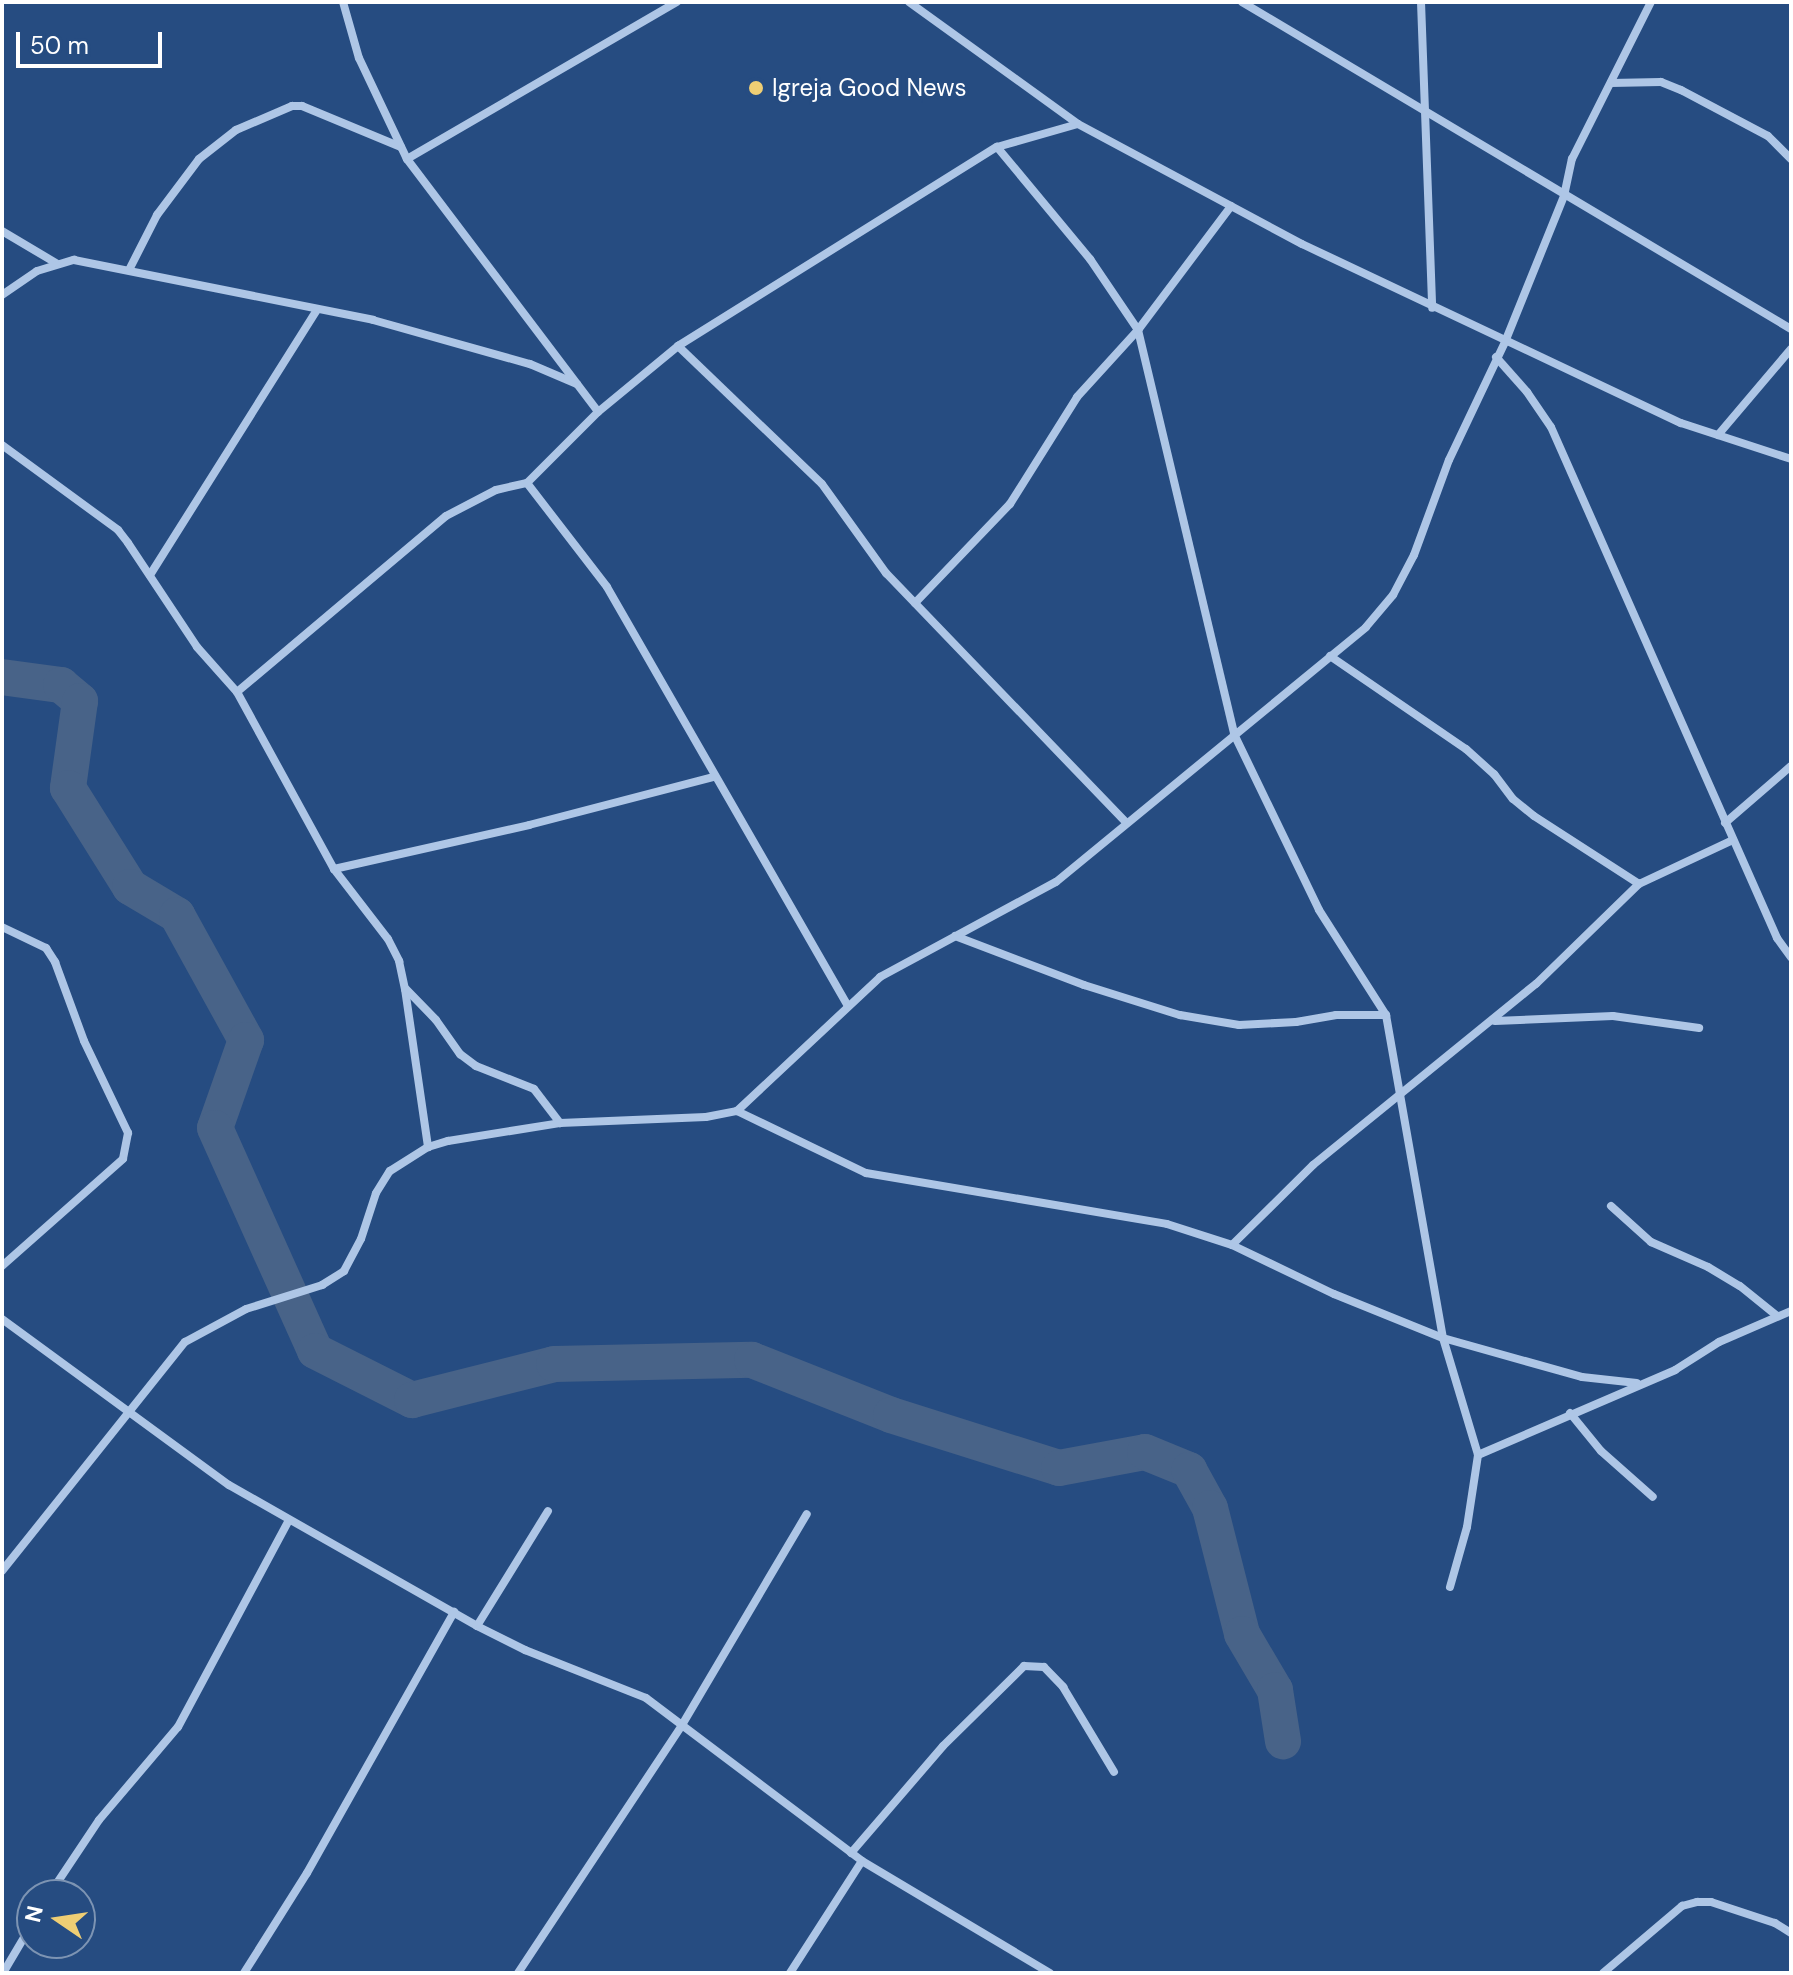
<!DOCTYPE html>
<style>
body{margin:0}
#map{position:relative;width:1793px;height:1975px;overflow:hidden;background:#264c81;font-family:"DM Sans",sans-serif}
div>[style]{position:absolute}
.river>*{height:36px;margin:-18px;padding:0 18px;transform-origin:18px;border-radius:18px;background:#486388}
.street>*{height:8px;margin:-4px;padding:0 4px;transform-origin:4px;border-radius:4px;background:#aec6e6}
.dots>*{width:22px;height:22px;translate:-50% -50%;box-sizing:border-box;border:4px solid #264c81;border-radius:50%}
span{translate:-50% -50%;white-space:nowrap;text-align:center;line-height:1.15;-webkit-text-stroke:6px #264c81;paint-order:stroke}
.poi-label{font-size:24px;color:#fff}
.left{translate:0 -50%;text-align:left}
.frame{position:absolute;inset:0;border:4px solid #fff;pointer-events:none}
.north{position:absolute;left:16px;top:1879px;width:80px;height:80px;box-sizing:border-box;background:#264c81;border:2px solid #7d94b3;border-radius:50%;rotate:283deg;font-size:22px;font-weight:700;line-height:32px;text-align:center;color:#fff}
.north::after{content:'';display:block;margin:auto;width:28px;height:36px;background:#efce74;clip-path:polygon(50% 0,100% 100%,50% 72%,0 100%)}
.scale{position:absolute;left:16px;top:32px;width:146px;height:36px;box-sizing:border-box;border:4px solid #fff;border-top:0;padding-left:10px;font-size:24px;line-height:28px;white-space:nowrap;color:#fff;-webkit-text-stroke:6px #264c81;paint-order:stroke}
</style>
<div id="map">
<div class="river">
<i style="left:2px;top:677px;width:60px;rotate:7.7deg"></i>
<i style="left:61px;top:685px;width:25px;rotate:40deg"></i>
<i style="left:80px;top:701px;width:88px;rotate:97.9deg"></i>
<i style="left:68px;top:788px;width:117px;rotate:57.9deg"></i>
<i style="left:130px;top:887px;width:55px;rotate:30.8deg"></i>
<i style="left:177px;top:915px;width:143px;rotate:61.1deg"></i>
<i style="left:246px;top:1040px;width:93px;rotate:109.4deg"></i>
<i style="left:215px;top:1128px;width:244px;rotate:65.8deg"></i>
<i style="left:315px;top:1351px;width:109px;rotate:26.8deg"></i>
<i style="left:412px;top:1400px;width:146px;rotate:-14.2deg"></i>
<i style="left:554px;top:1364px;width:198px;rotate:-1.2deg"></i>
<i style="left:752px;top:1360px;width:149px;rotate:21.6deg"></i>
<i style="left:891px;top:1415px;width:176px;rotate:17.5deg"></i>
<i style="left:1059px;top:1468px;width:87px;rotate:-10.5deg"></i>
<i style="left:1145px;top:1452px;width:48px;rotate:22.2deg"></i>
<i style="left:1189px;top:1470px;width:43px;rotate:61.1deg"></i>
<i style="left:1210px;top:1508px;width:130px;rotate:75.7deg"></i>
<i style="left:1242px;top:1634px;width:65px;rotate:59.5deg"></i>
<i style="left:1275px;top:1690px;width:52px;rotate:81.1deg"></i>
</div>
<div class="street">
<i style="left:343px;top:2px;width:58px;rotate:74.1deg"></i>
<i style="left:359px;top:58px;width:112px;rotate:64.6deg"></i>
<i style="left:407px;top:159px;width:317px;rotate:52.9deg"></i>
<i style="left:598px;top:412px;width:104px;rotate:-39.5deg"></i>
<i style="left:678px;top:346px;width:376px;rotate:-32deg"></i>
<i style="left:997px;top:147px;width:84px;rotate:-15.9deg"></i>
<i style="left:909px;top:2px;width:208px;rotate:35.8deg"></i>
<i style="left:1078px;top:124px;width:254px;rotate:28.2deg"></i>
<i style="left:1302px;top:244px;width:419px;rotate:25.3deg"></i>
<i style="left:1681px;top:423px;width:116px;rotate:18.1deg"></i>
<i style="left:1242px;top:2px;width:639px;rotate:30.78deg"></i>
<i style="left:1421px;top:2px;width:306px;rotate:87.9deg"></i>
<i style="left:1611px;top:83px;width:50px;rotate:-1.1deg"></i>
<i style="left:1661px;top:82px;width:22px;rotate:22deg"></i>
<i style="left:1681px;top:90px;width:98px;rotate:27.9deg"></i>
<i style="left:1768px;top:136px;width:33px;rotate:45deg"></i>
<i style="left:997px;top:147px;width:146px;rotate:50.3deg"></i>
<i style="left:1090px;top:259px;width:86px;rotate:55.9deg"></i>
<i style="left:1138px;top:330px;width:415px;rotate:76.6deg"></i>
<i style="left:1234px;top:734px;width:195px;rotate:64.2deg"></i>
<i style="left:1319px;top:910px;width:125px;rotate:57.5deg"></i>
<i style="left:1386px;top:1015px;width:328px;rotate:80deg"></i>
<i style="left:1443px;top:1338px;width:122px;rotate:73.3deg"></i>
<i style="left:1478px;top:1455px;width:215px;rotate:-23.3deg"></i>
<i style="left:1675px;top:1370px;width:52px;rotate:-32.5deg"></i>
<i style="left:1719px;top:1342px;width:78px;rotate:-23.3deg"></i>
<i style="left:407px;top:159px;width:312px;rotate:-30.2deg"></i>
<i style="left:2px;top:231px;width:63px;rotate:30.7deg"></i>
<i style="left:129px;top:270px;width:62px;rotate:-63deg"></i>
<i style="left:157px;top:215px;width:70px;rotate:-53.1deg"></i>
<i style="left:199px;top:159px;width:47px;rotate:-38.1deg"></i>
<i style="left:236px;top:130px;width:61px;rotate:-23.2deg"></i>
<i style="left:292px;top:106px;width:10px"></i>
<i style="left:302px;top:106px;width:107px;rotate:22.5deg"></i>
<i style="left:2px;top:295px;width:42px;rotate:-34.4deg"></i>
<i style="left:37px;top:271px;width:39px;rotate:-17deg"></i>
<i style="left:74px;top:260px;width:305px;rotate:11.3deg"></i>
<i style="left:373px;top:320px;width:163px;rotate:15.7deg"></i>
<i style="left:530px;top:364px;width:51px;rotate:23.1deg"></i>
<i style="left:678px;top:346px;width:199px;rotate:43.8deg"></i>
<i style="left:822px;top:484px;width:110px;rotate:54.3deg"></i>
<i style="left:886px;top:573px;width:346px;rotate:46.1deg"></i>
<i style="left:1496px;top:357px;width:47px;rotate:48.5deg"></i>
<i style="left:1527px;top:392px;width:42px;rotate:55.6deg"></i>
<i style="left:1551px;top:427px;width:559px;rotate:66.14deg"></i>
<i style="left:1777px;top:938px;width:24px;rotate:54deg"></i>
<i style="left:1718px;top:435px;width:113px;rotate:-49.7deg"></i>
<i style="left:2px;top:445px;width:144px;rotate:36.2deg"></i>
<i style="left:118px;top:530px;width:16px;rotate:52deg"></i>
<i style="left:128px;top:543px;width:125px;rotate:56.4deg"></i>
<i style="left:197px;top:647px;width:60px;rotate:48.4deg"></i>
<i style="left:237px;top:692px;width:202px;rotate:61.3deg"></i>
<i style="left:334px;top:869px;width:88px;rotate:52.4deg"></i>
<i style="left:388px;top:939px;width:25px;rotate:63deg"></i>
<i style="left:399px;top:961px;width:29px;rotate:78deg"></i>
<i style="left:405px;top:989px;width:160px;rotate:81.7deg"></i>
<i style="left:527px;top:483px;width:131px;rotate:52.4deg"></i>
<i style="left:607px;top:587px;width:483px;rotate:60.1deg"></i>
<i style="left:150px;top:575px;width:313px;rotate:-57.8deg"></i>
<i style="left:915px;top:603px;width:137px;rotate:-46.2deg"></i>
<i style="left:1010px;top:504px;width:126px;rotate:-57.9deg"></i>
<i style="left:1077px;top:397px;width:91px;rotate:-47.7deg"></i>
<i style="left:1138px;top:330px;width:155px;rotate:-53.1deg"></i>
<i style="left:1330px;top:656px;width:165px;rotate:34.4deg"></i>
<i style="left:1466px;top:749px;width:38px;rotate:42deg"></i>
<i style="left:1494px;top:774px;width:31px;rotate:53deg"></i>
<i style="left:1513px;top:799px;width:27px;rotate:39deg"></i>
<i style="left:1534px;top:816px;width:125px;rotate:32.9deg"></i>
<i style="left:237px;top:692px;width:273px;rotate:-40.1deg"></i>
<i style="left:446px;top:516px;width:56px;rotate:-27.5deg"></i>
<i style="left:496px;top:490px;width:32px;rotate:-13deg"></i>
<i style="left:527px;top:483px;width:100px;rotate:-45deg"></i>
<i style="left:1725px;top:823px;width:87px;rotate:-40.8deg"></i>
<i style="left:334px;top:869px;width:200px;rotate:-12.7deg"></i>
<i style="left:529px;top:825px;width:190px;rotate:-14.6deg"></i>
<i style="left:2px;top:927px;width:49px;rotate:25.5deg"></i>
<i style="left:46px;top:948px;width:17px;rotate:57deg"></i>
<i style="left:55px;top:962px;width:84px;rotate:69.8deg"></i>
<i style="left:84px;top:1041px;width:102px;rotate:64.4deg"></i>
<i style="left:128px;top:1133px;width:26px;rotate:101deg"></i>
<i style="left:123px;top:1159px;width:162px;rotate:138.5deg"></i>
<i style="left:955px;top:936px;width:138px;rotate:20.8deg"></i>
<i style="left:1084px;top:985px;width:101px;rotate:17.4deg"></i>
<i style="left:1180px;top:1015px;width:60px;rotate:9.6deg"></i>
<i style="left:1239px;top:1025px;width:57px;rotate:-3deg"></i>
<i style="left:1296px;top:1022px;width:41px;rotate:-9.9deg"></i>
<i style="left:1336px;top:1015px;width:50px"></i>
<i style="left:406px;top:989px;width:43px;rotate:45.9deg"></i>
<i style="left:436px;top:1020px;width:42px;rotate:54.8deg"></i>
<i style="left:460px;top:1054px;width:20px;rotate:37deg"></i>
<i style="left:476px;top:1066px;width:62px;rotate:21.6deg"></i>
<i style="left:534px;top:1089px;width:43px;rotate:52.6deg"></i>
<i style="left:1495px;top:1021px;width:118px;rotate:-2.4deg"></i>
<i style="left:1613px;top:1016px;width:87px;rotate:7.9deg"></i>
<i style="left:737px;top:1111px;width:143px;rotate:25.7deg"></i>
<i style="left:866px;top:1173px;width:305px;rotate:9.6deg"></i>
<i style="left:1167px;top:1224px;width:68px;rotate:17.9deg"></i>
<i style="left:1232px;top:1245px;width:113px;rotate:25.7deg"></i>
<i style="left:1334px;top:1294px;width:118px;rotate:22deg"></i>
<i style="left:1443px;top:1338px;width:144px;rotate:15.7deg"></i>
<i style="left:1582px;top:1377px;width:55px;rotate:6.2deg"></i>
<i style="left:1611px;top:1206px;width:54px;rotate:42deg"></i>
<i style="left:1651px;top:1242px;width:62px;rotate:23.7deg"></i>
<i style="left:1708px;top:1267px;width:37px;rotate:31deg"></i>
<i style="left:1740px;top:1286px;width:48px;rotate:39deg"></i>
<i style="left:1232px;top:1245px;width:114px;rotate:-44.6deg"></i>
<i style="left:1313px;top:1165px;width:287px;rotate:-39.1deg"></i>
<i style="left:1536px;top:984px;width:144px;rotate:-44.2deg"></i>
<i style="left:1639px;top:884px;width:104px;rotate:-25.1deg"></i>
<i style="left:2px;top:1319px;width:281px;rotate:36.2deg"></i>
<i style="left:229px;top:1485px;width:285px;rotate:29.6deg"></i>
<i style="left:477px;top:1626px;width:54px;rotate:26.6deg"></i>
<i style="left:525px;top:1650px;width:130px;rotate:21.6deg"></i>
<i style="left:646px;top:1698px;width:271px;rotate:37deg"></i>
<i style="left:862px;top:1861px;width:219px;rotate:30.8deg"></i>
<i style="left:1570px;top:1413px;width:49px;rotate:50.8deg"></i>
<i style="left:1601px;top:1451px;width:69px;rotate:41.5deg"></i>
<i style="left:2px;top:1571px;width:293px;rotate:-51.4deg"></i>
<i style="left:185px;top:1342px;width:69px;rotate:-28.4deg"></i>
<i style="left:246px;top:1309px;width:80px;rotate:-17.5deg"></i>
<i style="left:322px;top:1285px;width:26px;rotate:-32deg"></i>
<i style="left:344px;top:1271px;width:36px;rotate:-62deg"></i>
<i style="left:361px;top:1239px;width:48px;rotate:-71.9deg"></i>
<i style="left:376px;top:1193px;width:26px;rotate:-58deg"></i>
<i style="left:390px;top:1171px;width:45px;rotate:-32.3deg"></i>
<i style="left:428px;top:1147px;width:21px;rotate:-17deg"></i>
<i style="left:448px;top:1141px;width:113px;rotate:-9.1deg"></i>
<i style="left:560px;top:1123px;width:146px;rotate:-2.4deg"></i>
<i style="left:706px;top:1117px;width:32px;rotate:-11deg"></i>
<i style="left:737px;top:1111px;width:196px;rotate:-43.1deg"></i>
<i style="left:880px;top:977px;width:200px;rotate:-28.4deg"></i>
<i style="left:1056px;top:882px;width:401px;rotate:-39.4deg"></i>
<i style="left:1366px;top:627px;width:42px;rotate:-49.8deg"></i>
<i style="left:1393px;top:595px;width:45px;rotate:-62.3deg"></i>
<i style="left:1414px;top:555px;width:101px;rotate:-69.8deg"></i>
<i style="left:1449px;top:460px;width:131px;rotate:-64.6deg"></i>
<i style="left:1505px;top:342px;width:157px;rotate:-68deg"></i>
<i style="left:1564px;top:196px;width:38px;rotate:-78deg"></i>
<i style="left:1572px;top:159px;width:176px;rotate:-63.3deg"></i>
<i style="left:1450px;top:1587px;width:62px;rotate:-74.2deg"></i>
<i style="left:1467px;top:1527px;width:73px;rotate:-81.3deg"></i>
<i style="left:477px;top:1626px;width:135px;rotate:-58.3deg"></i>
<i style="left:851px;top:1853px;width:141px;rotate:-49.3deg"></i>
<i style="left:943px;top:1746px;width:114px;rotate:-44.6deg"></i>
<i style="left:1024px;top:1666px;width:20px;rotate:3deg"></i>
<i style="left:1044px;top:1667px;width:28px;rotate:46deg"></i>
<i style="left:1063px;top:1687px;width:99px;rotate:59deg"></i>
<i style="left:49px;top:1895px;width:90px;rotate:-56.3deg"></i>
<i style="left:99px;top:1820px;width:122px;rotate:-49.7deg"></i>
<i style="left:178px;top:1727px;width:235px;rotate:-61.8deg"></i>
<i style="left:3px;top:1973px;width:57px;rotate:-59.4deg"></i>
<i style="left:244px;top:1973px;width:118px;rotate:-57.8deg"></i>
<i style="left:307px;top:1873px;width:300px;rotate:-60.6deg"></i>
<i style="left:518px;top:1973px;width:297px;rotate:-56.5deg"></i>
<i style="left:682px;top:1725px;width:245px;rotate:-59.4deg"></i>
<i style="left:790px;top:1973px;width:133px;rotate:-57.3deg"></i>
<i style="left:1603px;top:1973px;width:104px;rotate:-40.3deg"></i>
<i style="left:1682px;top:1906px;width:16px;rotate:-15deg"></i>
<i style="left:1697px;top:1902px;width:14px"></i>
<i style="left:1711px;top:1902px;width:67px;rotate:18.2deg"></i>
<i style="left:1775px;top:1923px;width:19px;rotate:32deg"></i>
</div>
<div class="dots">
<i style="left:756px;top:88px;background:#efce74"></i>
</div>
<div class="poi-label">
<span class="left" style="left:772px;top:88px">Igreja Good News</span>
</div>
<div class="frame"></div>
<div class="north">N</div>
<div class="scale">50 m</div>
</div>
